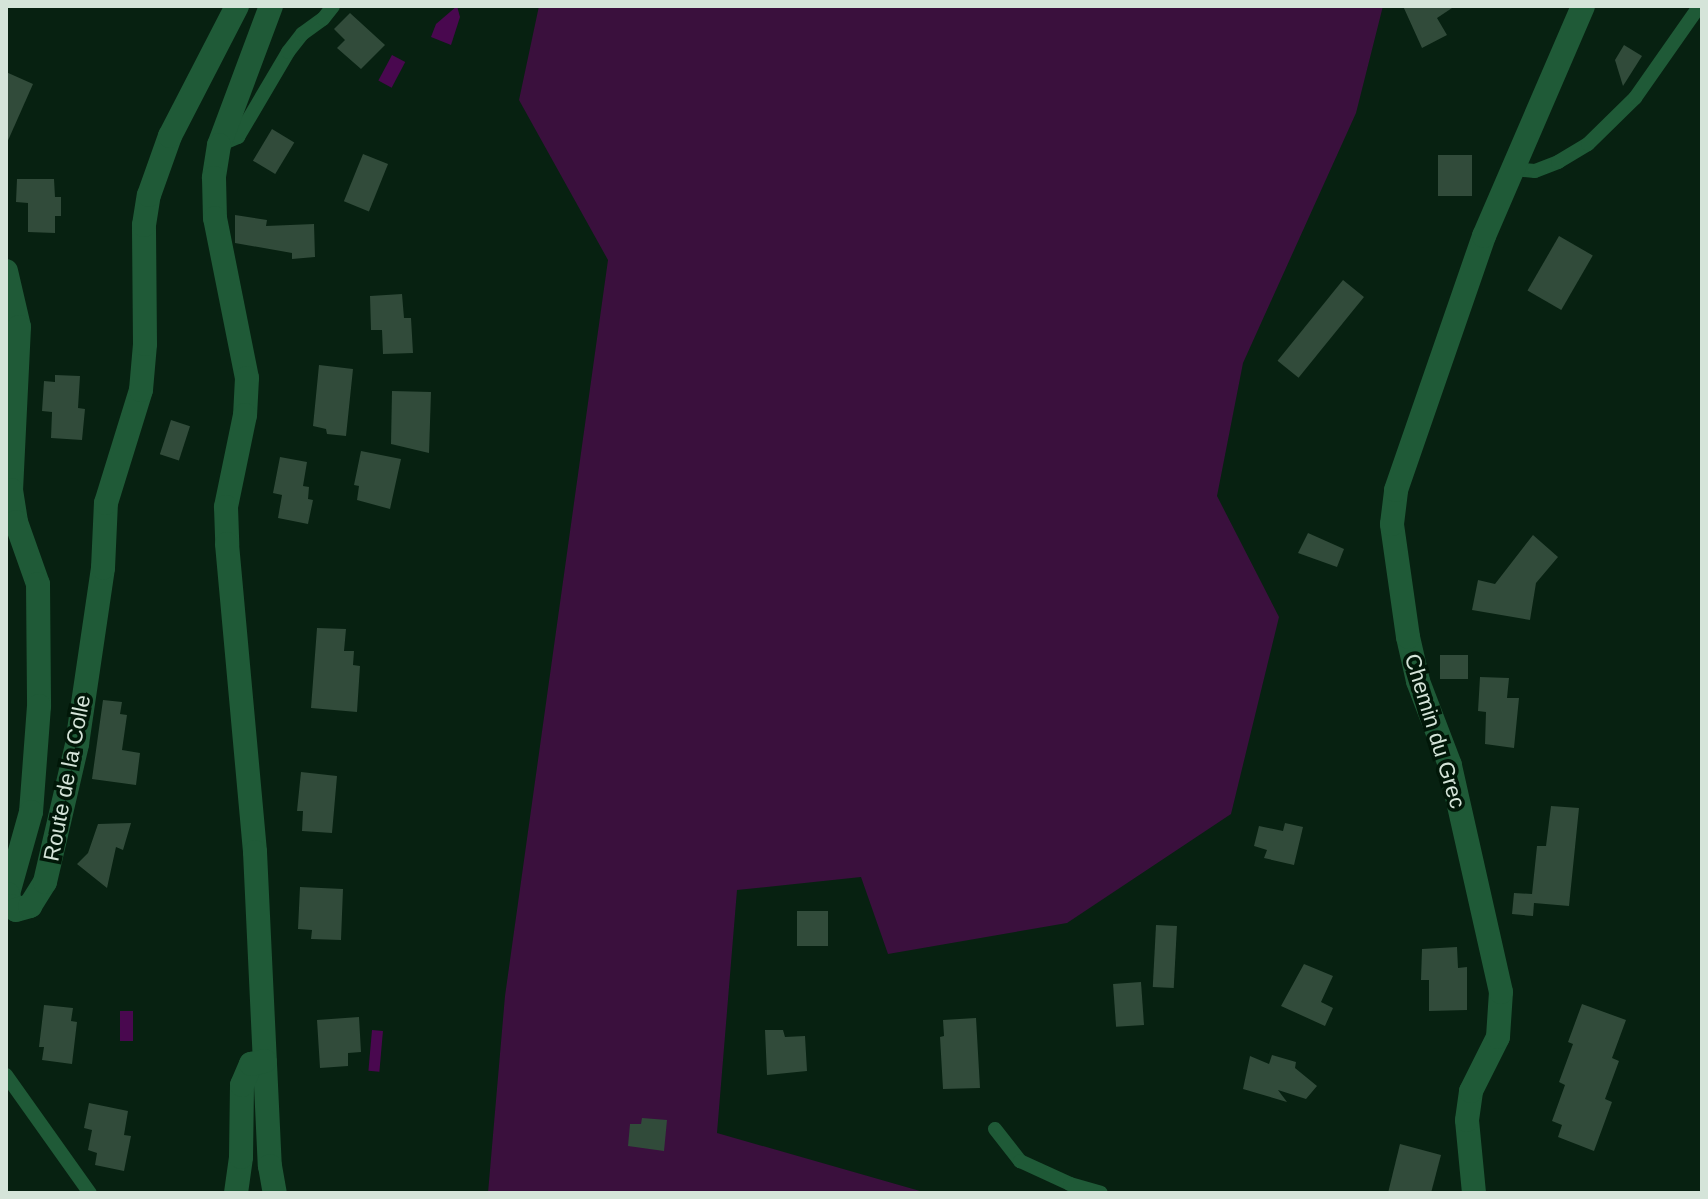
<!DOCTYPE html>
<style>
body{margin:0}
#map{position:relative;width:1708px;height:1199px;overflow:hidden;background:#072111;font-family:Arial,sans-serif}
div>[style]{position:absolute}
.green>*{inset:0;background:#3a103d}
.water>*{inset:0;background:#49084f;transform-origin:0 0}
.building>*{inset:0;background:#314b3a;transform-origin:0 0}
.service>*{height:14px;margin:-7px;padding:0 7px;transform-origin:7px;border-radius:7px;background:#1f5a37}
.minor>*{height:24px;margin:-12px;padding:0 12px;transform-origin:12px;border-radius:12px;background:#1f5a37}
span{translate:-50% -50%;white-space:nowrap;text-align:center;line-height:1.15;-webkit-text-stroke:7px #011708;paint-order:stroke}
.street-label{font-size:22px;color:#d5e4d9}
.frame{position:absolute;inset:0;border:8px solid #d5e4d9;pointer-events:none}
</style>
<div id="map">
<div class="green">
<i style="clip-path:polygon(539px 6px,1383px 6px,1356px 113px,1243px 363px,1217px 496px,1279px 617px,1231px 814px,1067px 923px,888px 954px,861px 877px,737px 890px,717px 1133px,927px 1193px,488px 1193px,505px 996px,608px 260px,519px 100px)"></i>
</div>
<div class="water">
<i style="clip-path:polygon(457px 6px,460px 17px,451px 45px,431px 37px,436px 24px)"></i>
<i style="left:392px;top:55px;width:15px;height:29px;rotate:28deg"></i>
<i style="left:120px;top:1011px;width:13px;height:30px"></i>
<i style="left:372px;top:1030px;width:11px;height:41px;rotate:5deg"></i>
</div>
<div class="building">
<i style="clip-path:polygon(1403px 6px,1455px 6px,1437px 18px,1447px 35px,1422px 48px)"></i>
<i style="clip-path:polygon(350px 13px,385px 45px,361px 69px,337px 48px,345px 40px,334px 29px)"></i>
<i style="clip-path:polygon(1624px 45px,1642px 56px,1623px 86px,1615px 60px)"></i>
<i style="clip-path:polygon(6px 72px,33px 84px,6px 145px)"></i>
<i style="left:272px;top:129px;width:26px;height:37px;rotate:31deg"></i>
<i style="left:363px;top:154px;width:27px;height:51px;rotate:22deg"></i>
<i style="left:1438px;top:155px;width:34px;height:41px"></i>
<i style="clip-path:polygon(17px 179px,54px 179px,55px 197px,61px 197px,61px 216px,55px 216px,55px 233px,28px 232px,28px 203px,16px 202px)"></i>
<i style="clip-path:polygon(235px 215px,267px 220px,266px 226px,314px 224px,315px 257px,292px 259px,292px 253px,235px 243px)"></i>
<i style="left:1559px;top:236px;width:39px;height:63px;rotate:30deg"></i>
<i style="left:1343px;top:280px;width:27px;height:104px;rotate:39deg"></i>
<i style="clip-path:polygon(402px 294px,404px 318px,411px 318px,413px 353px,383px 354px,382px 330px,371px 330px,370px 296px)"></i>
<i style="clip-path:polygon(319px 365px,353px 369px,346px 436px,327px 434px,326px 429px,313px 426px)"></i>
<i style="clip-path:polygon(55px 375px,80px 376px,78px 408px,85px 409px,82px 440px,51px 438px,52px 412px,42px 411px,44px 381px,55px 382px)"></i>
<i style="clip-path:polygon(392px 391px,431px 392px,429px 453px,391px 444px)"></i>
<i style="left:171px;top:420px;width:20px;height:36px;rotate:18deg"></i>
<i style="clip-path:polygon(361px 451px,401px 459px,390px 509px,357px 500px,359px 486px,354px 485px)"></i>
<i style="clip-path:polygon(280px 457px,307px 462px,303px 486px,309px 487px,308px 499px,313px 500px,308px 524px,278px 518px,282px 495px,273px 493px)"></i>
<i style="clip-path:polygon(1308px 533px,1344px 549px,1337px 567px,1298px 553px)"></i>
<i style="clip-path:polygon(1533px 535px,1558px 557px,1536px 583px,1530px 620px,1472px 610px,1478px 580px,1495px 584px)"></i>
<i style="clip-path:polygon(317px 628px,346px 629px,344px 651px,354px 651px,353px 665px,360px 666px,357px 712px,311px 708px)"></i>
<i style="left:1440px;top:655px;width:28px;height:24px"></i>
<i style="clip-path:polygon(1480px 677px,1509px 678px,1507px 698px,1519px 698px,1514px 748px,1485px 744px,1486px 712px,1478px 711px)"></i>
<i style="clip-path:polygon(103px 700px,122px 702px,120px 714px,127px 715px,122px 750px,140px 753px,136px 785px,92px 779px)"></i>
<i style="clip-path:polygon(301px 772px,337px 776px,332px 833px,302px 831px,303px 811px,297px 811px)"></i>
<i style="clip-path:polygon(1551px 806px,1579px 808px,1569px 906px,1534px 903px,1533px 916px,1512px 914px,1514px 893px,1532px 894px,1537px 846px,1546px 846px)"></i>
<i style="clip-path:polygon(131px 823px,123px 850px,116px 847px,107px 888px,77px 864px,88px 853px,98px 824px)"></i>
<i style="clip-path:polygon(1285px 823px,1303px 827px,1294px 865px,1264px 858px,1267px 850px,1254px 846px,1259px 826px,1283px 831px)"></i>
<i style="clip-path:polygon(300px 887px,343px 889px,341px 940px,311px 939px,312px 930px,298px 929px)"></i>
<i style="left:828px;top:911px;width:35px;height:31px;rotate:90deg"></i>
<i style="left:1156px;top:925px;width:21px;height:62px;rotate:3deg"></i>
<i style="clip-path:polygon(1457px 947px,1458px 968px,1467px 967px,1467px 1010px,1429px 1011px,1429px 980px,1421px 980px,1422px 949px)"></i>
<i style="clip-path:polygon(1304px 964px,1333px 976px,1321px 1002px,1333px 1008px,1325px 1026px,1281px 1006px)"></i>
<i style="left:1141px;top:982px;width:43px;height:28px;rotate:86deg"></i>
<i style="clip-path:polygon(1582px 1004px,1626px 1020px,1612px 1058px,1619px 1061px,1605px 1099px,1612px 1102px,1594px 1151px,1558px 1137px,1562px 1125px,1552px 1121px,1565px 1085px,1559px 1082px,1573px 1044px,1568px 1042px)"></i>
<i style="clip-path:polygon(44px 1005px,73px 1008px,71px 1021px,77px 1022px,72px 1064px,42px 1060px,44px 1047px,39px 1047px)"></i>
<i style="clip-path:polygon(359px 1017px,361px 1052px,348px 1053px,348px 1066px,320px 1068px,317px 1020px)"></i>
<i style="clip-path:polygon(976px 1018px,980px 1088px,943px 1089px,940px 1037px,944px 1036px,943px 1020px)"></i>
<i style="clip-path:polygon(765px 1030px,783px 1030px,785px 1037px,805px 1036px,807px 1071px,767px 1075px)"></i>
<i style="clip-path:polygon(1272px 1055px,1296px 1062px,1295px 1068px,1317px 1086px,1306px 1099px,1278px 1090px,1287px 1102px,1243px 1089px,1250px 1056px,1269px 1064px)"></i>
<i style="clip-path:polygon(89px 1103px,128px 1111px,124px 1135px,131px 1136px,124px 1171px,95px 1165px,97px 1153px,88px 1150px,92px 1130px,84px 1128px)"></i>
<i style="clip-path:polygon(642px 1118px,667px 1120px,664px 1151px,628px 1146px,630px 1124px,641px 1124px)"></i>
<i style="clip-path:polygon(1400px 1144px,1441px 1155px,1431px 1193px,1388px 1193px)"></i>
</div>
<div class="service">
<i style="left:219px;top:145px;width:21px;rotate:-23deg"></i>
<i style="left:238px;top:137px;width:99px;rotate:-59.5deg"></i>
<i style="left:288px;top:52px;width:23px;rotate:-52deg"></i>
<i style="left:302px;top:34px;width:26px;rotate:-36deg"></i>
<i style="left:323px;top:19px;width:16px;rotate:-52deg"></i>
<i style="left:1513px;top:169px;width:22px;rotate:5deg"></i>
<i style="left:1535px;top:171px;width:25px;rotate:-21deg"></i>
<i style="left:1558px;top:162px;width:35px;rotate:-31deg"></i>
<i style="left:1588px;top:144px;width:66px;rotate:-44.4deg"></i>
<i style="left:1635px;top:98px;width:106px;rotate:-55deg"></i>
<i style="left:6px;top:1075px;width:145px;rotate:54.6deg"></i>
<i style="left:995px;top:1129px;width:41px;rotate:52deg"></i>
<i style="left:1020px;top:1161px;width:55px;rotate:24.7deg"></i>
<i style="left:1070px;top:1184px;width:32px;rotate:16deg"></i>
</div>
<div class="minor">
<i style="left:271px;top:6px;width:148px;rotate:110.5deg"></i>
<i style="left:219px;top:145px;width:33px;rotate:99deg"></i>
<i style="left:214px;top:178px;width:40px;rotate:88.6deg"></i>
<i style="left:215px;top:218px;width:163px;rotate:78.7deg"></i>
<i style="left:247px;top:378px;width:37px;rotate:93deg"></i>
<i style="left:245px;top:415px;width:94px;rotate:101.7deg"></i>
<i style="left:226px;top:507px;width:37px;rotate:88deg"></i>
<i style="left:227px;top:544px;width:309px;rotate:84.8deg"></i>
<i style="left:255px;top:852px;width:314px;rotate:87.3deg"></i>
<i style="left:270px;top:1166px;width:27px;rotate:80deg"></i>
<i style="left:6px;top:271px;width:57px;rotate:76.9deg"></i>
<i style="left:19px;top:327px;width:163px;rotate:92.8deg"></i>
<i style="left:11px;top:490px;width:32px;rotate:81deg"></i>
<i style="left:16px;top:522px;width:66px;rotate:70.5deg"></i>
<i style="left:38px;top:584px;width:122px;rotate:89.5deg"></i>
<i style="left:39px;top:706px;width:106px;rotate:94.3deg"></i>
<i style="left:31px;top:812px;width:85px;rotate:105.7deg"></i>
<i style="left:8px;top:894px;width:12px;rotate:76deg"></i>
<i style="left:11px;top:906px;width:6px;rotate:39deg"></i>
<i style="left:16px;top:910px;width:15px;rotate:-16deg"></i>
<i style="left:30px;top:906px;width:28px;rotate:-58deg"></i>
<i style="left:45px;top:882px;width:142px;rotate:-76.9deg"></i>
<i style="left:77px;top:744px;width:178px;rotate:-81.6deg"></i>
<i style="left:103px;top:568px;width:65px;rotate:-87.4deg"></i>
<i style="left:106px;top:503px;width:118px;rotate:-72.8deg"></i>
<i style="left:141px;top:390px;width:46px;rotate:-85deg"></i>
<i style="left:145px;top:344px;width:119px;rotate:-90.5deg"></i>
<i style="left:144px;top:225px;width:30px;rotate:-81deg"></i>
<i style="left:149px;top:195px;width:63px;rotate:-70.4deg"></i>
<i style="left:170px;top:136px;width:146px;rotate:-62.7deg"></i>
<i style="left:236px;top:1193px;width:36px;rotate:-82deg"></i>
<i style="left:241px;top:1157px;width:72px;rotate:-89.2deg"></i>
<i style="left:242px;top:1085px;width:23px;rotate:-67deg"></i>
<i style="left:251px;top:1064px;width:14px;rotate:-12deg"></i>
<i style="left:1474px;top:1193px;width:73px;rotate:-95.5deg"></i>
<i style="left:1467px;top:1120px;width:29px;rotate:-82deg"></i>
<i style="left:1471px;top:1091px;width:60px;rotate:-63.4deg"></i>
<i style="left:1498px;top:1037px;width:45px;rotate:-86.2deg"></i>
<i style="left:1501px;top:992px;width:233px;rotate:-102.7deg"></i>
<i style="left:1450px;top:765px;width:90px;rotate:-110.9deg"></i>
<i style="left:1418px;top:681px;width:45px;rotate:-102.8deg"></i>
<i style="left:1408px;top:637px;width:114px;rotate:-98.1deg"></i>
<i style="left:1392px;top:524px;width:34px;rotate:-83deg"></i>
<i style="left:1396px;top:490px;width:269px;rotate:-70.9deg"></i>
<i style="left:1484px;top:236px;width:250px;rotate:-66.7deg"></i>
</div>
<div class="street-label">
<span style="left:1435px;top:731px;rotate:73deg">Chemin du Grec</span>
<span style="left:67px;top:778px;rotate:-79deg">Route de la Colle</span>
</div>
<div class="frame"></div>
</div>
